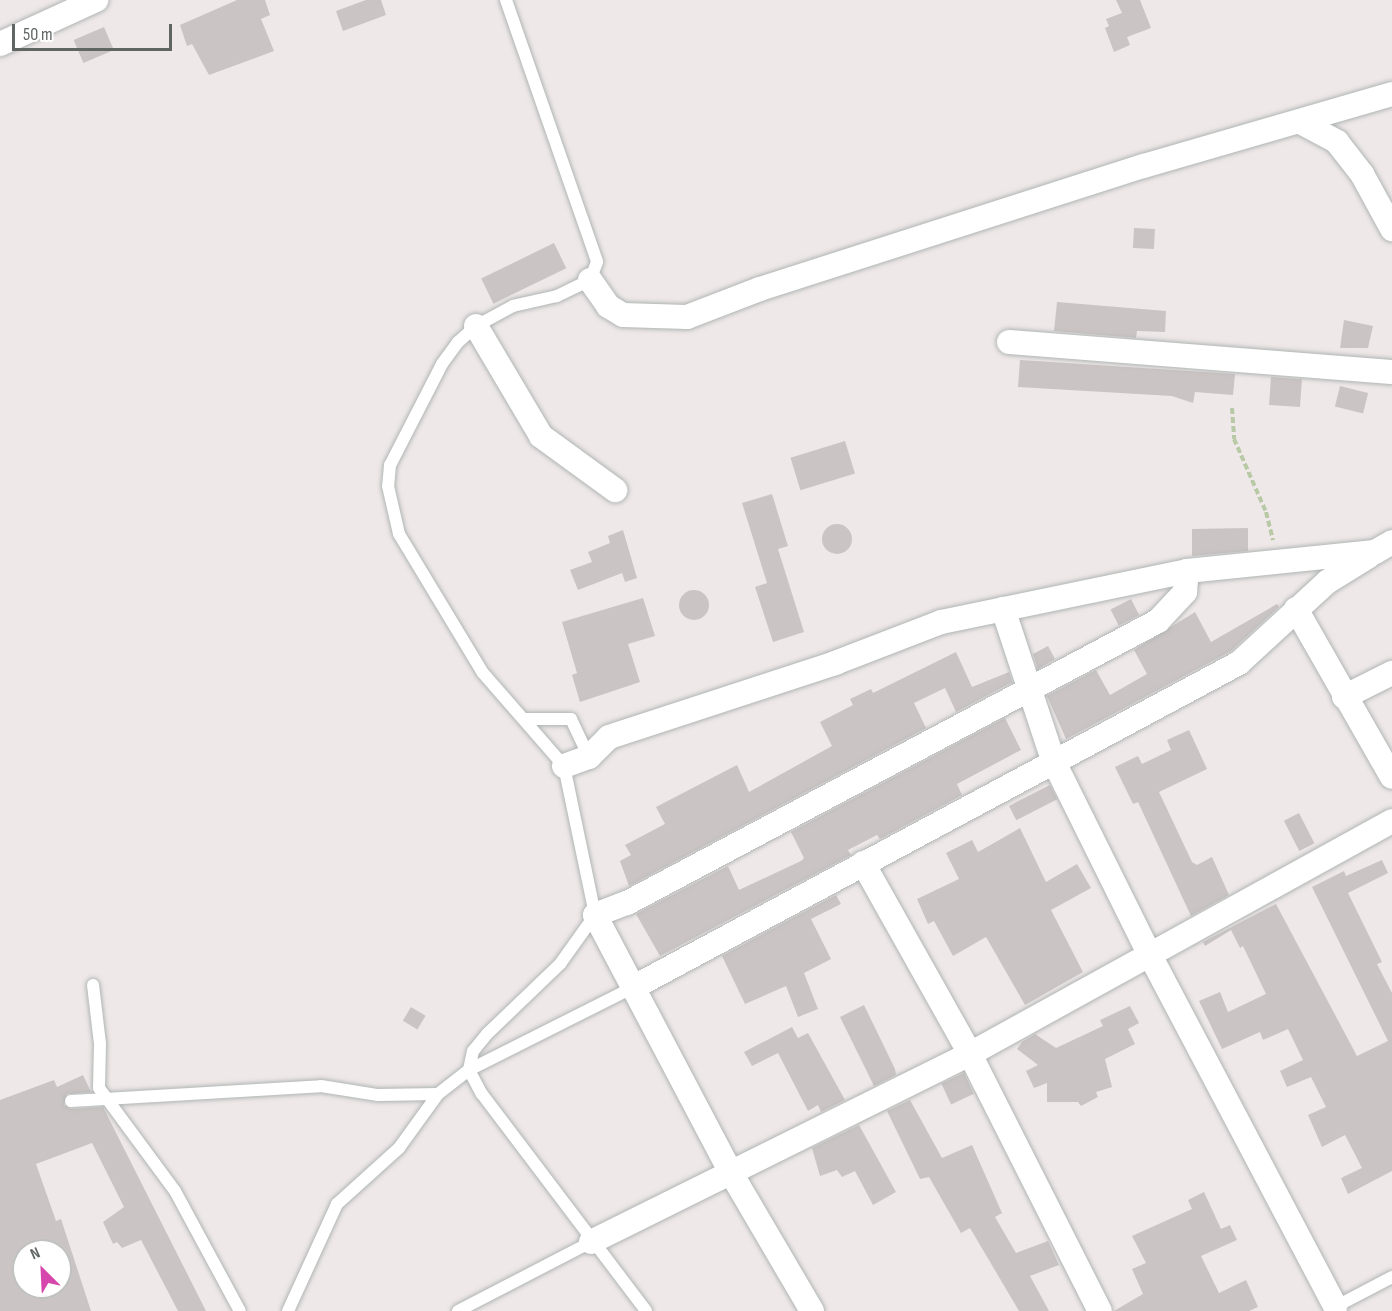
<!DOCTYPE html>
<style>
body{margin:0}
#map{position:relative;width:1392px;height:1311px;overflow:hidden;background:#efe8e8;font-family:"Sofia Sans Condensed",sans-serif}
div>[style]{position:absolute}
.building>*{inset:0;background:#cbc4c4;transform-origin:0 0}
.round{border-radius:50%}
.path>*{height:4px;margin-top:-2px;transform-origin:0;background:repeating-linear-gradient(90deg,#b7c9a5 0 6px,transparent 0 9px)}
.roads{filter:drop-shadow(0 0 2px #b0b5b5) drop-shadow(0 0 2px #b0b5b5)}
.lane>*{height:12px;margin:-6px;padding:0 6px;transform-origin:6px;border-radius:6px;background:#fff}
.street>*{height:24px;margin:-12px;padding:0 12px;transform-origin:12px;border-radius:12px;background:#fff}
span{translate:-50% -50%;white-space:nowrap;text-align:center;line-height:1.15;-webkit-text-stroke:4.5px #fff;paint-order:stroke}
.north{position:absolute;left:12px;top:1239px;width:60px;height:60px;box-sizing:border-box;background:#fff;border:2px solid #bfc2c1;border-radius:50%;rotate:336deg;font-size:16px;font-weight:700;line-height:24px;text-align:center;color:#5f6664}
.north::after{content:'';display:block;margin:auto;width:21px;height:27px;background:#d746ad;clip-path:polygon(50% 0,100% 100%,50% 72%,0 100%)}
.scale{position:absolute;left:12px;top:24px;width:160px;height:27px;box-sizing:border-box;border:3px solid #5f6664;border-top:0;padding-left:8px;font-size:18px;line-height:21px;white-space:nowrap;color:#5f6664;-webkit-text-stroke:4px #fff;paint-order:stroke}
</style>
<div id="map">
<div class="building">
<i style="clip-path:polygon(237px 0,265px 0,270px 15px,261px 19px,274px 51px,209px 75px,192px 44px,187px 46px,180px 25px)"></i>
<i style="clip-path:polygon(366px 0,381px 0,386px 15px,343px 31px,336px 11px)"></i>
<i style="clip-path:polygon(1116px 0,1140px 0,1151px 28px,1127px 37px,1130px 45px,1114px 52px,1105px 28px,1109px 26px,1106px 19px,1122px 13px)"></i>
<i style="left:104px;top:27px;width:25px;height:33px;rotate:67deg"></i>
<i style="left:1134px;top:228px;width:21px;height:20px;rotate:3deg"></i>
<i style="left:554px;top:243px;width:28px;height:81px;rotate:64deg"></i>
<i style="clip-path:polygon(1057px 302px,1166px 311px,1165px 332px,1137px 331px,1136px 338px,1054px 331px)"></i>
<i style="clip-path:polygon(1344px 320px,1373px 326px,1368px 348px,1340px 348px)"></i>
<i style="clip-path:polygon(1020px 360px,1235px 374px,1233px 395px,1195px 392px,1193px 403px,1172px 396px,1018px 387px)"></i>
<i style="left:1271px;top:377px;width:31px;height:28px;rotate:4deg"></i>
<i style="left:1340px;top:386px;width:29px;height:21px;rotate:14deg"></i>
<i style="left:845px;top:441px;width:34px;height:57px;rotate:73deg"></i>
<i style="clip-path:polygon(772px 494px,788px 546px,778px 549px,804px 632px,773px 642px,755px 587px,767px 583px,742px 503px)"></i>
<i class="round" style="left:822px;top:524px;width:30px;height:30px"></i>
<i style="clip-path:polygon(1248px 528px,1248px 551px,1192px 556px,1192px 529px)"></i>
<i style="clip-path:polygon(623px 530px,637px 578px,625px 582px,622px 573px,578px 590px,570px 570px,592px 562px,588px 552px,610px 543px,608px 536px)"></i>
<i class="round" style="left:679px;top:590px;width:30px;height:30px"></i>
<i style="clip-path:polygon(643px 598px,655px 636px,628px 644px,640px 682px,580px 702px,572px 675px,577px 673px,562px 622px)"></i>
<i style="left:1131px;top:599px;width:18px;height:23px;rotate:63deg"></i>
<i style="clip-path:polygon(1277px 604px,1279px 607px,1231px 651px,1066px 739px,1047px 696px,1096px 670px,1110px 695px,1147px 674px,1134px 650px,1195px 612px,1211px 642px)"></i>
<i style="clip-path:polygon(1048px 646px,1055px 659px,1038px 669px,1033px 654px)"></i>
<i style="clip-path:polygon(956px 652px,972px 687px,1009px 672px,1012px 682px,956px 712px,945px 688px,914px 703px,926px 728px,629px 886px,620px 861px,631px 855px,625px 845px,665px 824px,656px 807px,737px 765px,749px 792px,832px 746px,820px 722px,853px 705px,850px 699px,871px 689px,873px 693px)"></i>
<i style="clip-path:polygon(1005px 718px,1021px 750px,957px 784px,962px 795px,880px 839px,877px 835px,848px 850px,851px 855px,660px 956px,636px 914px,728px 866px,739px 890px,801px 861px,804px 858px,791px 832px)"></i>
<i style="clip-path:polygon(1189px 730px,1207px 769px,1159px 792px,1192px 862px,1197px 865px,1212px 857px,1229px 895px,1191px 916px,1138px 802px,1133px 804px,1115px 767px,1138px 756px,1142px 764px,1171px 750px,1167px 740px)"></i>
<i style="left:1050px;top:785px;width:16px;height:46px;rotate:63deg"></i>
<i style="left:1299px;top:813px;width:34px;height:17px;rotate:63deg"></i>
<i style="clip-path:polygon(1020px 828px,1046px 882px,1077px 864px,1091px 888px,1051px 910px,1083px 972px,1025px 1005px,986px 937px,953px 956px,934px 921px,928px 924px,917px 899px,959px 879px,946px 853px,972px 840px,978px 852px)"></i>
<i style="clip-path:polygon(1382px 860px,1388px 873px,1348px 893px,1382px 962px,1377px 964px,1392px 993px,1392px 1171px,1348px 1194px,1341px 1178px,1362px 1168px,1345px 1135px,1322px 1147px,1308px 1115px,1326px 1107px,1311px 1077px,1287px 1087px,1280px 1071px,1303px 1060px,1288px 1029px,1263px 1040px,1260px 1032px,1222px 1049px,1199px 1001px,1220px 992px,1228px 1012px,1266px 994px,1243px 946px,1240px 948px,1231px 930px,1205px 946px,1203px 942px,1276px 904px,1357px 1056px,1388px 1041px,1312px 887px,1344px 871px,1346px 876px)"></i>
<i style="clip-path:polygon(836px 895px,841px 904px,811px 919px,831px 959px,804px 973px,818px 1009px,798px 1017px,786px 986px,745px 1004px,722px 956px)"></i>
<i style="clip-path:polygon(864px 1005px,895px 1069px,896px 1075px,874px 1086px,840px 1017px)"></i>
<i style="clip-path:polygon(1130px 1006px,1139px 1023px,1128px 1029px,1135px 1044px,1105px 1059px,1112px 1087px,1096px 1092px,1098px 1097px,1081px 1106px,1078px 1102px,1047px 1102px,1047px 1083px,1034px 1088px,1026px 1071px,1038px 1065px,1017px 1049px,1022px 1042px,1035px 1034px,1056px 1048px,1103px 1026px,1100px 1020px)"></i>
<i style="left:411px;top:1007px;width:17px;height:16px;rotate:31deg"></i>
<i style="clip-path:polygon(792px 1027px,798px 1038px,808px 1033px,845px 1100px,821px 1112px,818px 1105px,808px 1111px,778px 1053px,752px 1066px,744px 1052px)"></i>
<i style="left:964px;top:1073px;width:23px;height:25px;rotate:65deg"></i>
<i style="clip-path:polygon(evenodd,83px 1075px,91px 1092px,67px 1094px,64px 1105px,71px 1109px,103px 1107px,206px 1311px,178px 1311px,141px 1240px,122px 1248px,117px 1242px,113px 1244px,103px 1222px,124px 1207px,92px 1143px,36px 1164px,56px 1221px,61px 1219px,91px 1311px,0 1311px,0 1100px,54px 1080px,57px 1087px,83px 1075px,24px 1251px,60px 1251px,60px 1287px,24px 1287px,24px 1251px)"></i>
<i style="clip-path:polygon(910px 1100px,942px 1158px,972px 1145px,1002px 1213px,995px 1217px,1016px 1253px,1048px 1241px,1059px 1265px,1030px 1276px,1049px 1311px,1019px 1311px,970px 1228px,961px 1233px,929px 1177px,920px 1179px,887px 1111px)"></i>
<i style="clip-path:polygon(859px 1125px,896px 1192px,873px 1205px,855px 1171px,842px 1177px,837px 1170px,820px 1176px,812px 1148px)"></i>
<i style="clip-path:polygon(1204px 1192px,1221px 1229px,1230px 1225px,1237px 1240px,1201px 1256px,1219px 1293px,1246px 1280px,1258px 1307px,1249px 1311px,1114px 1311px,1143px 1294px,1132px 1269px,1146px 1263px,1132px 1236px,1192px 1209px,1188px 1200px)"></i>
</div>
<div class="path">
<i style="left:1232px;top:408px;width:31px;rotate:86deg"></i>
<i style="left:1234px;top:439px;width:80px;rotate:66.3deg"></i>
<i style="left:1266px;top:512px;width:29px;rotate:76deg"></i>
</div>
<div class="roads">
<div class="lane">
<i style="left:506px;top:0;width:277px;rotate:70.8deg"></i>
<i style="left:597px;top:262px;width:19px;rotate:111deg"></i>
<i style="left:590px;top:280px;width:37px;rotate:154deg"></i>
<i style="left:557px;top:296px;width:45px;rotate:167.2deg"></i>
<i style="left:513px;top:306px;width:42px;rotate:151.6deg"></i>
<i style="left:476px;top:326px;width:24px;rotate:138deg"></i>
<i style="left:458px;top:342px;width:27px;rotate:126deg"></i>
<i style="left:442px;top:364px;width:114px;rotate:117.2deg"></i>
<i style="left:390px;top:465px;width:21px;rotate:95deg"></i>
<i style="left:388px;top:486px;width:49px;rotate:77.1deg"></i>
<i style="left:399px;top:534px;width:162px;rotate:58.9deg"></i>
<i style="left:483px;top:673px;width:123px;rotate:48.9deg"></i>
<i style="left:564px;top:766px;width:152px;rotate:78.2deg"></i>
<i style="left:595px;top:915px;width:60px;rotate:125.5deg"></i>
<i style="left:560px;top:964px;width:101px;rotate:136.2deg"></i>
<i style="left:487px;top:1034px;width:22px;rotate:129deg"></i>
<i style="left:473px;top:1051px;width:19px;rotate:102deg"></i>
<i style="left:469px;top:1070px;width:27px;rotate:62deg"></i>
<i style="left:482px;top:1094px;width:272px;rotate:52.9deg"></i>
<i style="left:524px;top:719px;width:47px"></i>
<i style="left:571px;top:719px;width:42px;rotate:64.7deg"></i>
<i style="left:93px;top:985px;width:59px;rotate:83.2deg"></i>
<i style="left:100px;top:1044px;width:44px;rotate:91.3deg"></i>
<i style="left:99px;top:1088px;width:128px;rotate:53.6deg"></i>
<i style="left:175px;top:1191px;width:136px;rotate:61.6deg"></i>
<i style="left:71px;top:1101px;width:250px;rotate:-3.4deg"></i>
<i style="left:321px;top:1086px;width:58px;rotate:9deg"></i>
<i style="left:378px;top:1095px;width:60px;rotate:-1deg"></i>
<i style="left:1333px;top:1308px;width:67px;rotate:-27.7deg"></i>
<i style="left:288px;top:1311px;width:118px;rotate:-65.4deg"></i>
<i style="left:337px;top:1204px;width:84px;rotate:-42.1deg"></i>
<i style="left:399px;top:1148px;width:67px;rotate:-54.2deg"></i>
<i style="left:438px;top:1094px;width:39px;rotate:-38deg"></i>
<i style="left:469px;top:1070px;width:185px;rotate:-26.7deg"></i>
<i style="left:458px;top:1311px;width:150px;rotate:-27.4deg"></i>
</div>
<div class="street">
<i style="left:0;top:44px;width:106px;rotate:-24.6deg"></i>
<i style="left:1302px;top:123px;width:40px;rotate:28deg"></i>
<i style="left:1337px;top:142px;width:41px;rotate:52deg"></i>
<i style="left:1362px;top:174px;width:63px;rotate:61.4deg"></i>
<i style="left:590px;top:280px;width:32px;rotate:55deg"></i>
<i style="left:608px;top:306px;width:17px;rotate:31deg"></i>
<i style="left:623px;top:315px;width:64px;rotate:1.8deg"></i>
<i style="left:687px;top:317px;width:78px;rotate:-21deg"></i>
<i style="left:760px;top:289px;width:403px;rotate:-17.8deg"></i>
<i style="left:1144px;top:166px;width:258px;rotate:-16.2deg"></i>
<i style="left:476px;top:326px;width:128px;rotate:59.4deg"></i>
<i style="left:541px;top:436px;width:92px;rotate:36.1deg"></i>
<i style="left:1009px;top:342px;width:384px;rotate:4.5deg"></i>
<i style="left:1003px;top:609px;width:159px;rotate:71.7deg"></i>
<i style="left:1053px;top:760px;width:220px;rotate:63.6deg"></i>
<i style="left:1151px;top:957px;width:395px;rotate:62.2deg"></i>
<i style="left:1296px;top:609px;width:193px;rotate:60.3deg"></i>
<i style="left:1344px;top:697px;width:54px;rotate:-26.6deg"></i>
<i style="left:564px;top:766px;width:27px;rotate:-20deg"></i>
<i style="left:589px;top:757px;width:28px;rotate:-45deg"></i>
<i style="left:609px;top:737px;width:238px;rotate:-18.1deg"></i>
<i style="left:835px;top:663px;width:114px;rotate:-21.1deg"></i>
<i style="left:941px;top:622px;width:251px;rotate:-11.7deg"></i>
<i style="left:1187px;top:571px;width:189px;rotate:-5.8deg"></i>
<i style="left:1375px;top:552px;width:20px;rotate:-30deg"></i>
<i style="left:863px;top:863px;width:219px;rotate:60.7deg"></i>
<i style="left:970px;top:1054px;width:288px;rotate:63.2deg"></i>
<i style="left:634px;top:987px;width:686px;rotate:-28.17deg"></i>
<i style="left:1239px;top:663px;width:120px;rotate:-42.6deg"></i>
<i style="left:1327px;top:582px;width:49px;rotate:-31.8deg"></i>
<i style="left:591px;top:1242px;width:423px;rotate:-26.4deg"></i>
<i style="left:970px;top:1054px;width:482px;rotate:-28.9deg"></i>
<i style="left:812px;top:1311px;width:162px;rotate:-120.4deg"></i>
<i style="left:730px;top:1171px;width:289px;rotate:-117.8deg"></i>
<i style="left:595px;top:915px;width:34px;rotate:-21deg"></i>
<i style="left:627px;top:903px;width:601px;rotate:-27.97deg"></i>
<i style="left:1158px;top:621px;width:40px;rotate:-47deg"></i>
<i style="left:1185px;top:592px;width:21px;rotate:-85deg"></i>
</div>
</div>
<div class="north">N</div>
<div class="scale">50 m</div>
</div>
